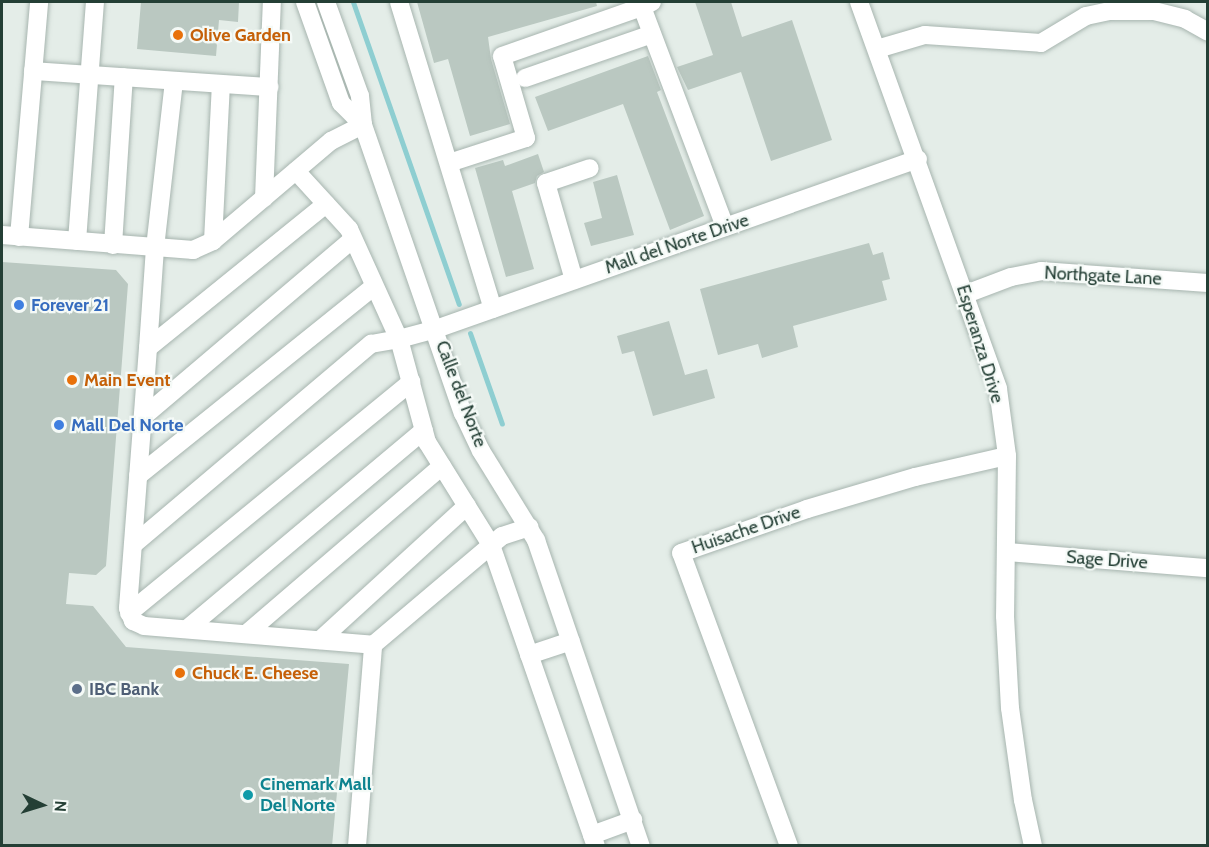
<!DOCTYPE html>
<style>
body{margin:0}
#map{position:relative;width:1209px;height:847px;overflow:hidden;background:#e4ede8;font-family:Cabin,sans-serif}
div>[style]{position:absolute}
.stream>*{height:5px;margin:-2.5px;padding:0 2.5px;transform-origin:2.5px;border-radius:2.5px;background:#8eced1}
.building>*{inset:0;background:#bac8c1}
.roads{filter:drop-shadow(0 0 2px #a7b5af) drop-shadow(0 0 2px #a7b5af)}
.minor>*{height:18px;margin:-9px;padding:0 9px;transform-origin:9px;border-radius:9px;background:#fff}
.dots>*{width:16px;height:16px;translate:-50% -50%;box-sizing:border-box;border:3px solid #f5faf7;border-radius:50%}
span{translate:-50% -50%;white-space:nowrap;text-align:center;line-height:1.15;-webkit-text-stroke:4.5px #f5faf7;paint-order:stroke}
.food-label{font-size:18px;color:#c56008;font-weight:700}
.left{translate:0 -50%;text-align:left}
.street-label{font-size:18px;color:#243f35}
.shop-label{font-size:18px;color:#366cbe;font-weight:700}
.service-label{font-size:18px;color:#4e5e75;font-weight:700}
.culture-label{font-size:18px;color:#0d838f;font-weight:700}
.frame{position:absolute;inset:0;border:3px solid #243f35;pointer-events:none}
.north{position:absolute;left:12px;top:775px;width:60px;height:60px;-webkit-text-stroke:4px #f5faf7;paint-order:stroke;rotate:94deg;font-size:16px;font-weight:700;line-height:24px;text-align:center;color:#243f35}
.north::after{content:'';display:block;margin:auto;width:21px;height:27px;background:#243f35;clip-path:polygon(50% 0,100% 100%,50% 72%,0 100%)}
</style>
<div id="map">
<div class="stream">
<i style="left:353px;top:2px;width:320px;rotate:70.7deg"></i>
<i style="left:470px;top:333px;width:96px;rotate:70.6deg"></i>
</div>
<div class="building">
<i style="clip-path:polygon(141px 2px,239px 2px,238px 22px,219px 20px,216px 56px,137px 49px)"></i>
<i style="clip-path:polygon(417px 2px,596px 2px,597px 6px,488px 37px,491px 59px,510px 124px,470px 136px,448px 59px,434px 63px)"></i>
<i style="clip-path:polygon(695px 2px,731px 2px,742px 37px,792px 20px,832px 140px,771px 161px,741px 72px,688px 90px,677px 67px,713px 55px)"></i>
<i style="clip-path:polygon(648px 56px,661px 90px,657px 92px,704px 216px,670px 230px,623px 104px,548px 131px,535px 97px)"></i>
<i style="clip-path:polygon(538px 154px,544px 172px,537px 176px,535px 183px,512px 191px,534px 269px,506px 277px,475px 168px,503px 160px,505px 166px)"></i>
<i style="clip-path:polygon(617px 175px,634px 235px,591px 246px,584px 223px,602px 218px,593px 182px)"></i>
<i style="clip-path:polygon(869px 243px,873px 255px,883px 252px,890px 279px,882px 281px,887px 300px,793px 326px,798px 347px,762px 358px,758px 344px,718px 355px,700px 289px)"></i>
<i style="clip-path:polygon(2px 262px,116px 270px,128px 284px,106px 566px,96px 575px,69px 573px,66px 604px,93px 606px,126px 647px,349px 664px,332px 846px,2px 846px)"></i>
<i style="clip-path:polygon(669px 321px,685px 375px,707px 369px,715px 398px,653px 416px,634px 351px,622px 354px,617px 336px)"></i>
</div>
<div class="roads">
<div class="minor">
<i style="left:305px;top:2px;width:107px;rotate:70.4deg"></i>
<i style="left:341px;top:103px;width:31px;rotate:45deg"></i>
<i style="left:326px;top:2px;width:100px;rotate:70.1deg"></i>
<i style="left:360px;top:96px;width:29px;rotate:84deg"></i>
<i style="left:363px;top:125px;width:305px;rotate:70.9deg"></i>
<i style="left:463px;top:413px;width:42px;rotate:64.7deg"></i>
<i style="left:481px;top:451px;width:105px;rotate:58.3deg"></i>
<i style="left:536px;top:540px;width:324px;rotate:71.1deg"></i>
<i style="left:399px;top:2px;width:321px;rotate:73deg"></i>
<i style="left:652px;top:2px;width:11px;rotate:153deg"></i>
<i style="left:642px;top:7px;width:235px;rotate:69.3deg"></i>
<i style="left:859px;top:2px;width:411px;rotate:70.2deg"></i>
<i style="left:998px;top:389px;width:68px;rotate:82.3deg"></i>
<i style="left:1007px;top:456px;width:160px;rotate:90.7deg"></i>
<i style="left:1005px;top:616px;width:92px;rotate:86.9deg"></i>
<i style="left:1010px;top:708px;width:93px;rotate:82deg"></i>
<i style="left:1023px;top:800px;width:47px;rotate:77.7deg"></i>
<i style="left:877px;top:49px;width:50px;rotate:-16.3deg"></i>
<i style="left:925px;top:35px;width:116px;rotate:3.9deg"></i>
<i style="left:1041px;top:43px;width:52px;rotate:-31deg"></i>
<i style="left:1086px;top:16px;width:24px;rotate:-12deg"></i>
<i style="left:1109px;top:11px;width:45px"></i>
<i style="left:1154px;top:11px;width:32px;rotate:14deg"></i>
<i style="left:1185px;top:19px;width:26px;rotate:29deg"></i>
<i style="left:33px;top:71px;width:237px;rotate:3.9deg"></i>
<i style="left:525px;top:78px;width:134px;rotate:-19.1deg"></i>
<i style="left:174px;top:81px;width:168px;rotate:96.5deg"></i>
<i style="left:155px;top:248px;width:100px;rotate:94deg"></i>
<i style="left:148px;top:348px;width:261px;rotate:94.4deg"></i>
<i style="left:128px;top:608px;width:14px;rotate:69deg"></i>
<i style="left:133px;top:621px;width:12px;rotate:24deg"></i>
<i style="left:144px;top:626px;width:230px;rotate:4.7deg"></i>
<i style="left:373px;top:645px;width:169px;rotate:-40.2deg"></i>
<i style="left:502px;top:536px;width:29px;rotate:-18deg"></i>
<i style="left:449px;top:163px;width:81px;rotate:-18deg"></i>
<i style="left:526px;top:138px;width:85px;rotate:-106.3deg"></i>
<i style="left:502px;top:56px;width:148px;rotate:-19.3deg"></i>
<i style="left:296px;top:171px;width:79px;rotate:47.6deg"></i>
<i style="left:349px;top:229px;width:121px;rotate:65.6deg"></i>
<i style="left:399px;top:339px;width:38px;rotate:-15deg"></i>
<i style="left:436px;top:329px;width:511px;rotate:-19.43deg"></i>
<i style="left:264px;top:198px;width:196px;rotate:-87.7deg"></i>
<i style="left:2px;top:235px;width:192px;rotate:4.5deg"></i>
<i style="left:193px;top:250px;width:22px;rotate:-24deg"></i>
<i style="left:213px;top:241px;width:155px;rotate:-40.3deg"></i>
<i style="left:331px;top:141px;width:36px;rotate:-27deg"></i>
<i style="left:19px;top:237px;width:236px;rotate:-85.1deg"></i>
<i style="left:77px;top:241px;width:240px;rotate:-85.7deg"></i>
<i style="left:213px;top:241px;width:157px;rotate:-87.1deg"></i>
<i style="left:113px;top:245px;width:168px;rotate:-86.3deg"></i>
<i style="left:574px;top:280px;width:101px;rotate:-106.1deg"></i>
<i style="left:546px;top:183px;width:46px;rotate:-18.8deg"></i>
<i style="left:966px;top:294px;width:48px;rotate:-20.7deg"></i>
<i style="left:1011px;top:277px;width:31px;rotate:-11deg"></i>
<i style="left:1041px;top:271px;width:167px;rotate:4.1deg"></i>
<i style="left:148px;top:348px;width:229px;rotate:-39deg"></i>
<i style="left:143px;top:417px;width:275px;rotate:-40.3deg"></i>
<i style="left:138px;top:476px;width:303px;rotate:-38.8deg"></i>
<i style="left:133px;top:545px;width:312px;rotate:-40.2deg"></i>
<i style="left:371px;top:344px;width:28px;rotate:-10deg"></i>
<i style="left:399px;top:339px;width:107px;rotate:74.8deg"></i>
<i style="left:427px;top:442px;width:121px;rotate:58.1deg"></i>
<i style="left:491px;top:545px;width:319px;rotate:70.8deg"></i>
<i style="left:1007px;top:552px;width:202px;rotate:4.6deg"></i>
<i style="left:129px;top:613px;width:365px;rotate:-39.3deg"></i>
<i style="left:187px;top:629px;width:309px;rotate:-40deg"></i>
<i style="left:246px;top:634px;width:258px;rotate:-40.6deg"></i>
<i style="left:320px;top:640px;width:199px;rotate:-42.4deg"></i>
<i style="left:529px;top:655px;width:44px;rotate:-18.4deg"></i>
<i style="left:592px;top:835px;width:44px;rotate:-20.1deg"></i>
<i style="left:357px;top:846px;width:202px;rotate:-85.4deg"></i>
<i style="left:789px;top:846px;width:312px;rotate:-110.2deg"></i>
<i style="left:681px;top:553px;width:133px;rotate:-19.2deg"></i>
<i style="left:807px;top:509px;width:113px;rotate:-16.5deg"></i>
<i style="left:915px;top:477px;width:94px;rotate:-12.9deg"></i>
</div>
</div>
<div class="dots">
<i style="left:178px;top:35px;background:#e8710a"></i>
<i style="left:19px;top:305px;background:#3f7fe0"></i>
<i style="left:72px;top:380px;background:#e8710a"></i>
<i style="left:59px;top:425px;background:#3f7fe0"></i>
<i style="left:180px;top:673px;background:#e8710a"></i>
<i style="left:77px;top:689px;background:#5c6f8a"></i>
<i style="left:248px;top:795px;background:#0f9aa8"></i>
</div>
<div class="food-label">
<span class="left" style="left:190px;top:35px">Olive Garden</span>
<span class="left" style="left:84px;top:380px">Main Event</span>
<span class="left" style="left:192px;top:673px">Chuck E. Cheese</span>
</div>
<div class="street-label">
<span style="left:677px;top:244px;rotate:-19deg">Mall del Norte Drive</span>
<span style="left:1103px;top:276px;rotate:3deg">Northgate Lane</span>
<span style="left:980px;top:344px;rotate:73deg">Esperanza Drive</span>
<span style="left:461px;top:394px;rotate:69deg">Calle del Norte</span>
<span style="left:746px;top:530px;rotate:-19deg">Huisache Drive</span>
<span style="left:1107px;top:560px;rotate:4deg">Sage Drive</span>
</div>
<div class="shop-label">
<span class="left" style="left:31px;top:305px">Forever 21</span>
<span class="left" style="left:71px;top:425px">Mall Del Norte</span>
</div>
<div class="service-label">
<span class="left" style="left:89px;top:689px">IBC Bank</span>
</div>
<div class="culture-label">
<span class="left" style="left:260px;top:795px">Cinemark Mall<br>Del Norte</span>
</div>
<div class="frame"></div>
<div class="north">N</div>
</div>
